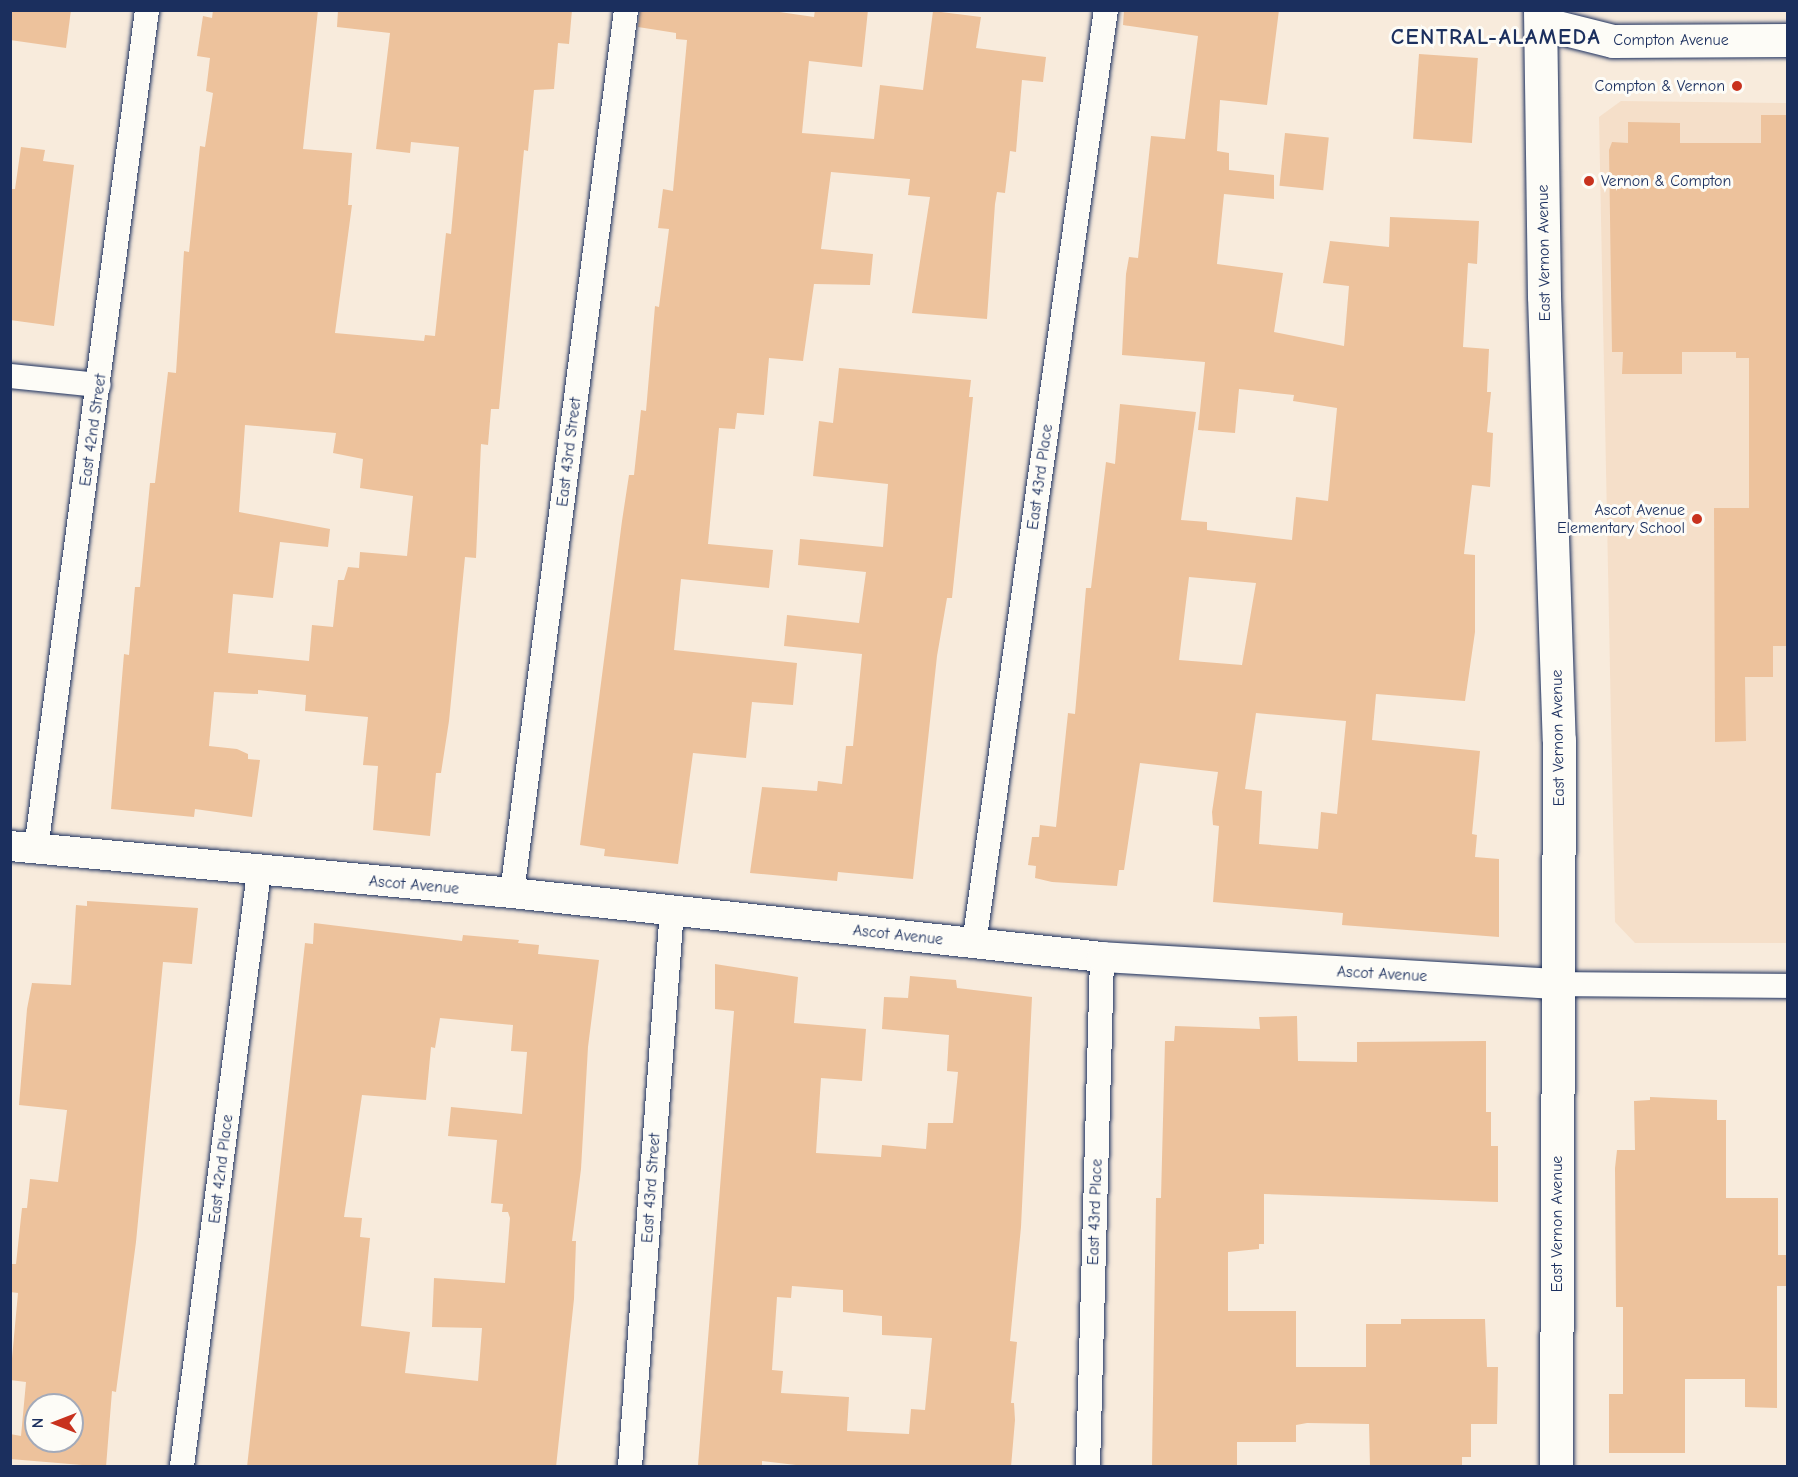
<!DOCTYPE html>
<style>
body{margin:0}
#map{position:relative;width:1798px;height:1477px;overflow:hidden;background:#f8ebdc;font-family:"Comic Neue",sans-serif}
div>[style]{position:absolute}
.built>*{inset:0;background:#f5dfc9}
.building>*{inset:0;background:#edc29c;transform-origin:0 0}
.roads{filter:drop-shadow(0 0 2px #1b2f5e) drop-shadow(0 0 2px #1b2f5e)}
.minor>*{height:24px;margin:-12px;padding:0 12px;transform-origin:12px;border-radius:12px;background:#fdfcf7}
.tertiary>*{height:30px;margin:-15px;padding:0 15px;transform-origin:15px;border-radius:15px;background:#fdfcf7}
.secondary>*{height:33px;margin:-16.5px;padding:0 16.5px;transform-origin:16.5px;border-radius:16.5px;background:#fdfcf7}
.dots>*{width:16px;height:16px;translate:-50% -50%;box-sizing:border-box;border:3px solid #fdfcf7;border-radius:50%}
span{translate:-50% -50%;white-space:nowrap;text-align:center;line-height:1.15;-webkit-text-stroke:6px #fdfcf7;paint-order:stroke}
.street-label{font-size:16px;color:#1b2f5e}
.poi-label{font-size:16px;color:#1b2f5e}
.right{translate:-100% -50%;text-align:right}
.left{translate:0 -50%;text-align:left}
.district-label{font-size:22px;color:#1b2f5e;font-weight:700;letter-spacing:1.5px}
.frame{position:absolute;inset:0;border:12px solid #1b2f5e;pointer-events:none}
.north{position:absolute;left:24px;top:1393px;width:60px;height:60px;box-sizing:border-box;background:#fdfcf7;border:2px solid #a3aaba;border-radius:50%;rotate:270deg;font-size:16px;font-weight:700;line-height:24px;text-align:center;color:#1b2f5e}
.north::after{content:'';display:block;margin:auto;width:21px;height:27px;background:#c8321e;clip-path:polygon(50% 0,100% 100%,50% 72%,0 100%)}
</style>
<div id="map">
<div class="built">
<i style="clip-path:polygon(1621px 101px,1787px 103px,1787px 943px,1635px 943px,1615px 922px,1599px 117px)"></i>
</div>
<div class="building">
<i style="clip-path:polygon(10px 10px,71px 10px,66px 48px,10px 40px)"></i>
<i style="clip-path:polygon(evenodd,213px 10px,318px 10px,303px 149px,352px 153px,348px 205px,352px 205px,335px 333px,424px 341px,425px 335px,435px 336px,446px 233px,451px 234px,459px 147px,411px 142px,410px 153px,376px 149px,390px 33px,337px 27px,338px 10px,572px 10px,569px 44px,558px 43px,554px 89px,534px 90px,528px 151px,524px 150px,499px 409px,491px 409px,488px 445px,481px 444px,476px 558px,465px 557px,449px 721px,441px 773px,436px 773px,430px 836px,373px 830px,378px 766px,363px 765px,368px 717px,305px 711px,306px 695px,258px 690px,258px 694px,214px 692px,209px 746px,237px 749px,248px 754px,248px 759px,260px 760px,252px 817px,195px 809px,194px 817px,111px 809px,124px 654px,129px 655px,135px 587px,140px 587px,150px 483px,155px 483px,168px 372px,176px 373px,184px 251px,189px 252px,200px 146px,205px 147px,213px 93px,206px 91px,210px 58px,197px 56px,203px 16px,212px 18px,213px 10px,245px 425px,336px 433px,333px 453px,363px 459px,360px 488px,413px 496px,407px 556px,360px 552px,359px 568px,348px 567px,344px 580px,338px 580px,333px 627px,312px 625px,309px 661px,228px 653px,233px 594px,273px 598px,280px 542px,328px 547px,330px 529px,239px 512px,245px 425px)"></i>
<i style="clip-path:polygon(640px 10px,766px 10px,814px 17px,815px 10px,868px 10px,862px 67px,809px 61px,802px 133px,874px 139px,880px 85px,923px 90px,933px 11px,981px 17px,976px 48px,1046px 57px,1043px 82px,1022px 80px,1016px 152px,1010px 151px,1005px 193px,997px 192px,995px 204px,987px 319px,912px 313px,930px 197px,908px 195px,910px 179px,831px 172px,821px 249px,873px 254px,870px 285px,814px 284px,803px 361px,769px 358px,764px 415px,737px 413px,735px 429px,719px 428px,708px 544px,773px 550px,769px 588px,681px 579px,674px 650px,797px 663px,793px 705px,752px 702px,746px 758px,693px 753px,678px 864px,604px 856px,605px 849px,580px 845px,622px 521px,629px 475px,634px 475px,641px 410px,646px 411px,655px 306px,659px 307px,669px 229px,658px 228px,663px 189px,673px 191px,687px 40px,676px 39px,676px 33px,638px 27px)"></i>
<i style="clip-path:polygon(evenodd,1124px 10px,1279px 10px,1267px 105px,1220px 100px,1217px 151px,1229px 153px,1229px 170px,1274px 175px,1274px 199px,1224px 194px,1217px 264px,1283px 273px,1274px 332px,1344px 346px,1349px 286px,1323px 283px,1330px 241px,1389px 247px,1390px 217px,1479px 221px,1477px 264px,1468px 263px,1463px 347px,1489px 349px,1487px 392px,1491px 392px,1487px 432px,1493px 433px,1490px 487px,1472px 485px,1464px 554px,1475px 555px,1475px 632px,1465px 701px,1376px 694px,1372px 740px,1480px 751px,1472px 834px,1477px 835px,1475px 857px,1499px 859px,1499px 937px,1342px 925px,1343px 913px,1213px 902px,1219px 826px,1213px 825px,1212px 812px,1218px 772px,1140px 763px,1124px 870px,1119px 870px,1117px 886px,1052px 882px,1035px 878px,1036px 866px,1028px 865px,1032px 837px,1039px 837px,1040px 825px,1056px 827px,1068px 713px,1075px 714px,1086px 588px,1091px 588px,1106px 462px,1115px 464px,1120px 404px,1196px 412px,1181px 520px,1207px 522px,1207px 530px,1292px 540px,1296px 497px,1328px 501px,1337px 408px,1293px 401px,1294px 395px,1239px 389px,1235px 433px,1198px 430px,1205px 362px,1122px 355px,1126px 274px,1129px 257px,1138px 258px,1151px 136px,1185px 139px,1198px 36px,1123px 25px,1124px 10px,1189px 577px,1256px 583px,1242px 665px,1179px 660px,1189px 577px,1124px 10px,1256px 713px,1346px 721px,1337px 814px,1321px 812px,1318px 849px,1259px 844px,1262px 791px,1245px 789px,1256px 713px)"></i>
<i style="left:1419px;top:54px;width:59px;height:85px;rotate:4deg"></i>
<i style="clip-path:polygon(1761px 115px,1788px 115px,1788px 646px,1773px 646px,1773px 677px,1745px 677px,1746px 741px,1715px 742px,1714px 508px,1749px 508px,1749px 358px,1736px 358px,1736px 352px,1682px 352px,1682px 374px,1622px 374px,1623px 352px,1612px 352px,1609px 150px,1612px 142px,1628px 143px,1628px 122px,1680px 123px,1680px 143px,1761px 143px)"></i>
<i style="left:1285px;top:133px;width:44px;height:53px;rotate:6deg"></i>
<i style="clip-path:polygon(21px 147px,45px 150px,43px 161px,74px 165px,54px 326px,10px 320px,10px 189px,15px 189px)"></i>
<i style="clip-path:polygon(839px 368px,971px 380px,969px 397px,973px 397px,952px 598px,947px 598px,937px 656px,913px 879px,838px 872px,837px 881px,750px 873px,762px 787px,817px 791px,818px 781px,842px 784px,846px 746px,853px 746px,862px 654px,784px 646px,787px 615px,859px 623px,866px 572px,798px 565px,800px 539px,883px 547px,888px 484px,813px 476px,819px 421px,833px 423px)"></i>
<i style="clip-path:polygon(evenodd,87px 901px,198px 908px,192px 964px,163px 962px,136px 1242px,116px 1392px,112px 1391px,106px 1467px,10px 1459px,10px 1434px,21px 1436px,26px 1382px,10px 1380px,18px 1293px,10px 1292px,10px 1264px,16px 1264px,22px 1208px,27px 1208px,30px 1179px,58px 1182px,67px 1110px,19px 1105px,27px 1009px,32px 983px,71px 985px,76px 905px,87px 906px,87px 901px,36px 1405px,72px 1405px,72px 1441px,36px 1441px,36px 1405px)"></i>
<i style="clip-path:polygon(evenodd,314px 923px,462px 941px,463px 935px,519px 940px,518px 943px,539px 945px,538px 954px,599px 960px,588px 1047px,581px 1169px,572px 1241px,576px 1241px,574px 1299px,556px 1467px,247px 1467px,305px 943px,313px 944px,314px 923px,440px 1018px,513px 1025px,511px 1051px,527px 1052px,522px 1114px,451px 1107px,448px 1136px,497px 1140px,491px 1203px,503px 1204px,502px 1212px,508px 1212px,510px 1218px,505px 1283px,434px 1278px,432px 1327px,482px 1328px,478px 1381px,405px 1373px,410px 1332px,361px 1326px,370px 1238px,360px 1237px,362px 1218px,344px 1217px,362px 1095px,426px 1100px,431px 1047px,435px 1048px,440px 1018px)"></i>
<i style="clip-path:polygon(evenodd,715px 964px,798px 977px,794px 1023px,866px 1029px,862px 1081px,821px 1078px,816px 1153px,881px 1157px,882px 1145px,926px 1149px,928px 1123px,953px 1123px,958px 1072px,947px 1071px,949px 1035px,882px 1029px,884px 997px,908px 998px,910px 976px,956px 980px,957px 988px,1032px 997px,1021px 1227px,1010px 1341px,1017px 1342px,1011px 1403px,1014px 1403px,1015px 1420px,1011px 1467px,813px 1467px,762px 1461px,762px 1467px,698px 1465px,734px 1011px,715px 1009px,715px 964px,792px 1286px,843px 1290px,843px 1312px,882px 1316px,882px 1335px,932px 1338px,925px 1410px,911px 1409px,909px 1434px,847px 1431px,849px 1397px,781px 1393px,783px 1371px,772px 1370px,777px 1297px,791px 1298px,792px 1286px)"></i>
<i style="clip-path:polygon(1297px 1016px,1298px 1061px,1357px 1062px,1357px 1042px,1486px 1041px,1486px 1112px,1491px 1112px,1491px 1146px,1498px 1146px,1498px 1202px,1264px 1194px,1264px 1244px,1259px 1244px,1259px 1249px,1228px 1252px,1228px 1311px,1296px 1311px,1296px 1367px,1366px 1367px,1366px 1324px,1401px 1324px,1401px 1319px,1485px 1319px,1487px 1367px,1498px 1367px,1497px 1424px,1471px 1424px,1471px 1457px,1462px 1457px,1462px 1467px,1370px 1467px,1369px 1424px,1307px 1423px,1296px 1425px,1296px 1442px,1237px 1442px,1237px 1467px,1152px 1467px,1156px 1198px,1161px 1198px,1165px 1041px,1174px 1041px,1175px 1026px,1260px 1029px,1259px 1017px)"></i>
<i style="clip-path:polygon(1650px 1097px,1717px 1100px,1717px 1120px,1726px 1120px,1726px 1198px,1778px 1198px,1778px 1255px,1788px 1255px,1788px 1286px,1777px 1286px,1777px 1408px,1745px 1407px,1745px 1379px,1685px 1379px,1685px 1453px,1609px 1453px,1609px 1394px,1623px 1394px,1623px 1307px,1616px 1307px,1615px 1168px,1617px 1150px,1635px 1150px,1634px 1101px,1650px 1100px)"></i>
</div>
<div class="roads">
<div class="minor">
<i style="left:10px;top:376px;width:89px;rotate:5.8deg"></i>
<i style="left:36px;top:849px;width:846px;rotate:-82.46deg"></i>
<i style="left:512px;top:893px;width:890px;rotate:-82.64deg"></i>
<i style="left:974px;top:944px;width:943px;rotate:-81.96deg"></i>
<i style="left:1557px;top:984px;width:231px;rotate:0.5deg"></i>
<i style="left:182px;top:1466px;width:599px;rotate:-82.61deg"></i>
<i style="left:630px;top:1466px;width:558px;rotate:-85.68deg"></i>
<i style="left:1088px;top:1466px;width:509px;rotate:-88.42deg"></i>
</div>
<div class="tertiary">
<i style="left:10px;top:846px;width:504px;rotate:5.35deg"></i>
<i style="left:512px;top:893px;width:593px;rotate:6.19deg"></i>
<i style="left:1102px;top:957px;width:456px;rotate:3.4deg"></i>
</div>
<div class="secondary">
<i style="left:1540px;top:10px;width:286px;rotate:89.2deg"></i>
<i style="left:1544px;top:296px;width:444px;rotate:88.1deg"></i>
<i style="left:1559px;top:740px;width:726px;rotate:90.24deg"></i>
<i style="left:1541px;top:23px;width:74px;rotate:14deg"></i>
<i style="left:1613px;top:41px;width:175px;rotate:-0.3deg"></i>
</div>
</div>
<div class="dots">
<i style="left:1737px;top:86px;background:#c8321e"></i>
<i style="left:1589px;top:181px;background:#c8321e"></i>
<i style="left:1697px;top:519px;background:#c8321e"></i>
</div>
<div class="street-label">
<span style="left:1671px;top:40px">Compton Avenue</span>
<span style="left:1544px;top:253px;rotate:-91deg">East Vernon Avenue</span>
<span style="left:93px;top:430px;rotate:-82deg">East 42nd Street</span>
<span style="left:569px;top:452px;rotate:-83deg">East 43rd Street</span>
<span style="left:1040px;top:477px;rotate:-82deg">East 43rd Place</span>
<span style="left:1558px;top:738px;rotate:-91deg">East Vernon Avenue</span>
<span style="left:414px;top:885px;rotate:5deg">Ascot Avenue</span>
<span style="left:898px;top:935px;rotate:6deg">Ascot Avenue</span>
<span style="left:1382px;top:974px;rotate:3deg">Ascot Avenue</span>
<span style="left:221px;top:1169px;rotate:-83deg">East 42nd Place</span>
<span style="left:651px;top:1188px;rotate:-86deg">East 43rd Street</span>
<span style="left:1095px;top:1212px;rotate:-88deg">East 43rd Place</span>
<span style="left:1557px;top:1224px;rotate:-90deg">East Vernon Avenue</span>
</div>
<div class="poi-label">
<span class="right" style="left:1725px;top:86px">Compton &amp; Vernon</span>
<span class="left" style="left:1601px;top:181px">Vernon &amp; Compton</span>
<span class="right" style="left:1685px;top:519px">Ascot Avenue<br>Elementary School</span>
</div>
<div class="district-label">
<span style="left:1496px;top:38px">CENTRAL-ALAMEDA</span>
</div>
<div class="frame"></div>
<div class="north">N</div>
</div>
